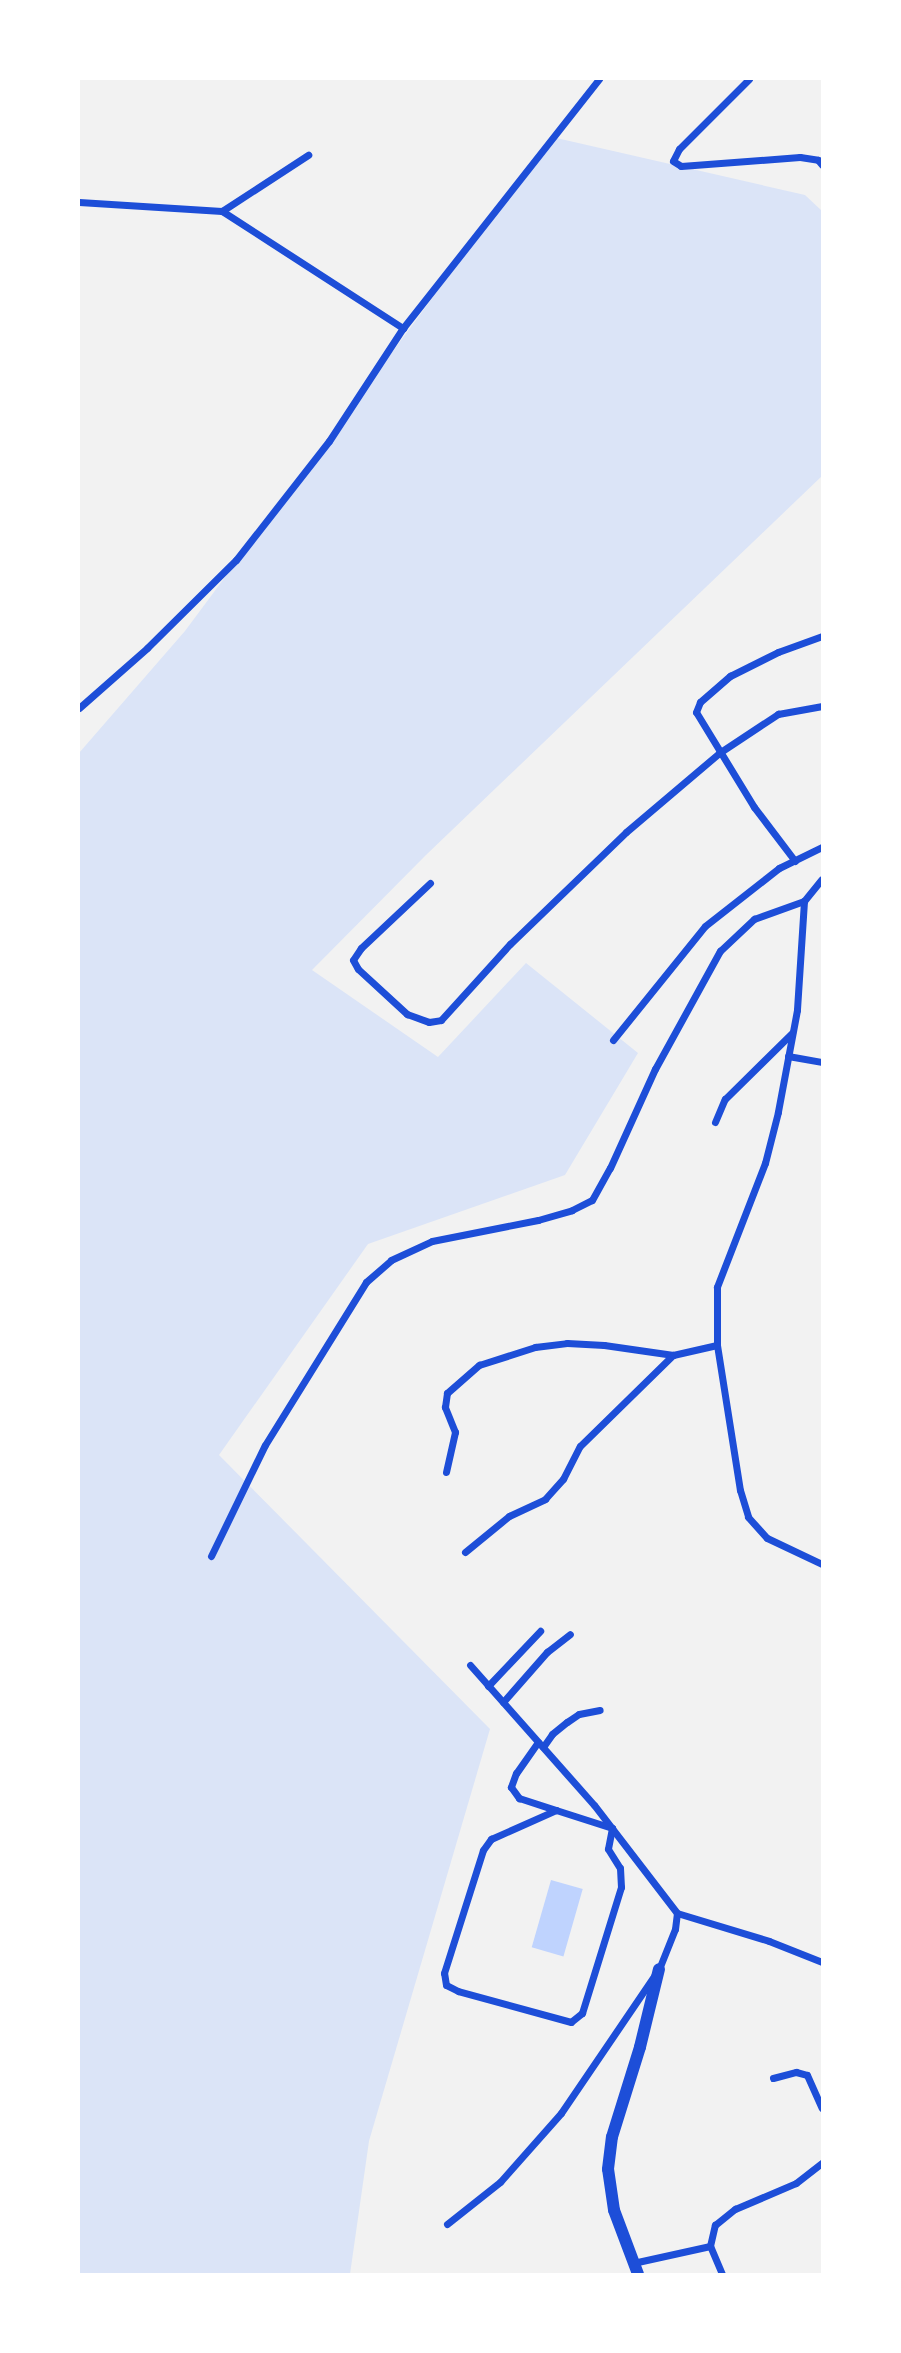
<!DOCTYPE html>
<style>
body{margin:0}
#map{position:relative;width:901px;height:2353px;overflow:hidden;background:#f2f2f2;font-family:"Asap Condensed",sans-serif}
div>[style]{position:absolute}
.green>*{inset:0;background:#dbe4f7}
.water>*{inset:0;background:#bfd3fe;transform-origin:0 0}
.minor>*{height:7px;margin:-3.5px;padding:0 3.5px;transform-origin:3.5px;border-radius:3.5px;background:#1d4ed8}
.tertiary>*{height:12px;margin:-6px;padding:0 6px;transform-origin:6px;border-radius:6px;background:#1d4ed8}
span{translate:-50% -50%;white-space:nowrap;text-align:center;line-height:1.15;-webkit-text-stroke:7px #fff;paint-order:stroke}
.frame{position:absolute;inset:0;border:80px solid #fff;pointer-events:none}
</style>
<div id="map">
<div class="green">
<i style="clip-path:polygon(552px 137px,805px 195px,822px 211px,822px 476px,426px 855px,312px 970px,438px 1057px,526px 963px,638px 1053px,565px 1175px,368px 1244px,219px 1455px,490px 1729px,369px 2141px,350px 2274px,79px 2274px,79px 753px,185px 631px)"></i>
</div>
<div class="water">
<i style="left:551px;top:1880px;width:33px;height:70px;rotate:16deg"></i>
</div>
<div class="minor">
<i style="left:749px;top:79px;width:99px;rotate:135deg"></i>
<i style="left:679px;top:149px;width:13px;rotate:117deg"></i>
<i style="left:673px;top:161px;width:9px;rotate:32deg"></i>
<i style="left:681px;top:166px;width:119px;rotate:-4.3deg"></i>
<i style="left:800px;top:157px;width:18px;rotate:9deg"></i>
<i style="left:818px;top:160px;width:6px;rotate:51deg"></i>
<i style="left:79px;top:202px;width:143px;rotate:3.6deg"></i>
<i style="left:222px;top:211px;width:216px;rotate:32.9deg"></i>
<i style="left:222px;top:211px;width:103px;rotate:-33.1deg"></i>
<i style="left:79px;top:708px;width:91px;rotate:-41.4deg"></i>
<i style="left:147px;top:648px;width:125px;rotate:-44.7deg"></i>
<i style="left:236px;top:560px;width:151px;rotate:-52deg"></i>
<i style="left:329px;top:441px;width:135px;rotate:-56.8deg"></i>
<i style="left:403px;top:328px;width:317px;rotate:-51.8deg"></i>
<i style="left:795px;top:861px;width:68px;rotate:-127.2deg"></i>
<i style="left:754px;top:807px;width:111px;rotate:-121.4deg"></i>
<i style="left:696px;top:712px;width:11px;rotate:-68deg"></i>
<i style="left:700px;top:702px;width:40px;rotate:-41deg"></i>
<i style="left:730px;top:676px;width:54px;rotate:-26.6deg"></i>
<i style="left:778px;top:652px;width:47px;rotate:-20deg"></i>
<i style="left:430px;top:883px;width:95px;rotate:136.7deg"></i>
<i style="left:361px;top:948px;width:14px;rotate:124deg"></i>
<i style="left:353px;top:960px;width:10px;rotate:61deg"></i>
<i style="left:358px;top:969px;width:67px;rotate:42.6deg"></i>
<i style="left:407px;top:1014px;width:23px;rotate:20deg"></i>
<i style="left:429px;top:1022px;width:12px;rotate:-9deg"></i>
<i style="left:441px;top:1020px;width:103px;rotate:-47.8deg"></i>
<i style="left:510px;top:944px;width:161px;rotate:-44deg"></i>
<i style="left:626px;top:832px;width:122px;rotate:-40.3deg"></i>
<i style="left:719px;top:753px;width:71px;rotate:-33.5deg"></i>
<i style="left:778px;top:714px;width:45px;rotate:-10.3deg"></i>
<i style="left:804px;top:901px;width:109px;rotate:93.7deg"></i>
<i style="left:797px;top:1010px;width:104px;rotate:100.6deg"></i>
<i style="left:778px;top:1112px;width:53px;rotate:104.3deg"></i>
<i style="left:765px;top:1163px;width:133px;rotate:111.2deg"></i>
<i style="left:717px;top:1287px;width:58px;rotate:90deg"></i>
<i style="left:717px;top:1345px;width:147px;rotate:81deg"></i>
<i style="left:740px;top:1490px;width:28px;rotate:73deg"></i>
<i style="left:748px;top:1517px;width:28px;rotate:48deg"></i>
<i style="left:767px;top:1538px;width:61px;rotate:25.3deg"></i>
<i style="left:804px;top:901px;width:28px;rotate:-51deg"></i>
<i style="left:613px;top:1040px;width:146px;rotate:-51.1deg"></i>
<i style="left:705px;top:926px;width:94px;rotate:-38.1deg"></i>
<i style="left:779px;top:868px;width:48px;rotate:-26deg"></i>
<i style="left:788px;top:1056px;width:35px;rotate:10deg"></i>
<i style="left:715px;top:1122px;width:25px;rotate:-67deg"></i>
<i style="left:725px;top:1099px;width:94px;rotate:-44.6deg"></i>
<i style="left:446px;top:1472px;width:41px;rotate:-77.3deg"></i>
<i style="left:455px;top:1432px;width:27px;rotate:-112deg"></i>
<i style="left:445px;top:1407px;width:14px;rotate:-82deg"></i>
<i style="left:447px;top:1393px;width:43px;rotate:-41.2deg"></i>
<i style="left:479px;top:1365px;width:59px;rotate:-17.8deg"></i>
<i style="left:535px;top:1347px;width:32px;rotate:-7deg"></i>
<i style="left:567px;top:1343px;width:37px;rotate:3deg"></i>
<i style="left:604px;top:1345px;width:70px;rotate:8.2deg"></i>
<i style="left:465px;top:1552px;width:57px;rotate:-39.3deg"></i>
<i style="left:509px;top:1516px;width:40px;rotate:-25deg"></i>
<i style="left:545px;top:1499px;width:27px;rotate:-48deg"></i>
<i style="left:563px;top:1479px;width:37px;rotate:-63deg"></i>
<i style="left:580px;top:1446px;width:130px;rotate:-44.4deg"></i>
<i style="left:673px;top:1355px;width:45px;rotate:-12.8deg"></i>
<i style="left:211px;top:1556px;width:123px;rotate:-64.1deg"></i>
<i style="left:265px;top:1445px;width:192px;rotate:-58.2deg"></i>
<i style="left:366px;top:1282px;width:33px;rotate:-41deg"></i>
<i style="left:391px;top:1260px;width:45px;rotate:-24.9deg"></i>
<i style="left:432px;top:1241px;width:108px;rotate:-11.2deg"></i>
<i style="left:538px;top:1220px;width:35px;rotate:-16deg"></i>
<i style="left:572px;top:1210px;width:22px;rotate:-27deg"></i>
<i style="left:592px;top:1200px;width:37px;rotate:-61deg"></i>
<i style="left:610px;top:1168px;width:109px;rotate:-65.6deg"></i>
<i style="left:655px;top:1069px;width:135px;rotate:-61.2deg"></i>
<i style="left:720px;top:951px;width:47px;rotate:-43.3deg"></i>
<i style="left:754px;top:919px;width:53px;rotate:-19.8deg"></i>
<i style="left:488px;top:1686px;width:76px;rotate:-46.6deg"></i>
<i style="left:503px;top:1702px;width:67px;rotate:-48.7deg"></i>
<i style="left:547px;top:1652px;width:29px;rotate:-38deg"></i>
<i style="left:538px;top:1742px;width:38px;rotate:125deg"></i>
<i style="left:516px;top:1773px;width:15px;rotate:110deg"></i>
<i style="left:511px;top:1787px;width:14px;rotate:54deg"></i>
<i style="left:519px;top:1798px;width:39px;rotate:18deg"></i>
<i style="left:556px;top:1810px;width:59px;rotate:17.8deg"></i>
<i style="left:612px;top:1828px;width:21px;rotate:101deg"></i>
<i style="left:608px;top:1849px;width:22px;rotate:58deg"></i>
<i style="left:620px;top:1868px;width:19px;rotate:87deg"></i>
<i style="left:621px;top:1887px;width:132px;rotate:107.2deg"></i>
<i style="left:582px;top:2013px;width:14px;rotate:141deg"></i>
<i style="left:571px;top:2022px;width:117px;rotate:-164.7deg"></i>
<i style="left:458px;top:1991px;width:13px;rotate:-153deg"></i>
<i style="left:446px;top:1985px;width:12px;rotate:-99deg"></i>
<i style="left:444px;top:1973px;width:129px;rotate:-72.4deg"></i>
<i style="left:483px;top:1850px;width:14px;rotate:-54deg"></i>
<i style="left:491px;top:1839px;width:71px;rotate:-24deg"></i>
<i style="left:543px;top:1747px;width:16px;rotate:-55deg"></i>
<i style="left:552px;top:1734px;width:19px;rotate:-39deg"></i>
<i style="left:567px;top:1722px;width:14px;rotate:-34deg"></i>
<i style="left:579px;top:1714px;width:21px;rotate:-11deg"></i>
<i style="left:677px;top:1913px;width:96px;rotate:16.9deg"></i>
<i style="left:769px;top:1941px;width:57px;rotate:21.6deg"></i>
<i style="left:773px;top:2078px;width:24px;rotate:-15deg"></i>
<i style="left:796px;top:2072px;width:11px;rotate:15deg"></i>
<i style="left:807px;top:2075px;width:36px;rotate:66deg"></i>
<i style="left:447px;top:2224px;width:68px;rotate:-38.4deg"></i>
<i style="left:500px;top:2182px;width:92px;rotate:-48.5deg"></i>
<i style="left:561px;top:2113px;width:174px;rotate:-55.8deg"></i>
<i style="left:659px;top:1969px;width:43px;rotate:-68.2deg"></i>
<i style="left:675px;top:1929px;width:16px;rotate:-83deg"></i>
<i style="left:677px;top:1913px;width:136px;rotate:-127.5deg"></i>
<i style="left:594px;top:1805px;width:187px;rotate:-131.5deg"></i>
<i style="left:633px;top:2263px;width:79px;rotate:-12.4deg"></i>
<i style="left:722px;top:2274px;width:30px;rotate:-113deg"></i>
<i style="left:710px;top:2246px;width:22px;rotate:-77deg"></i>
<i style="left:715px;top:2225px;width:26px;rotate:-39deg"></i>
<i style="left:735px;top:2209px;width:66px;rotate:-23.1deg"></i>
<i style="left:796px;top:2183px;width:33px;rotate:-38deg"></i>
</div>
<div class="tertiary">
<i style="left:638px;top:2274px;width:68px;rotate:-110.6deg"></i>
<i style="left:614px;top:2210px;width:41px;rotate:-98.3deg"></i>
<i style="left:608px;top:2169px;width:32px;rotate:-83deg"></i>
<i style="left:612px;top:2137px;width:94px;rotate:-72.7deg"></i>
<i style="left:640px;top:2047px;width:80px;rotate:-76.3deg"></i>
</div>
<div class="frame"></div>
</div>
